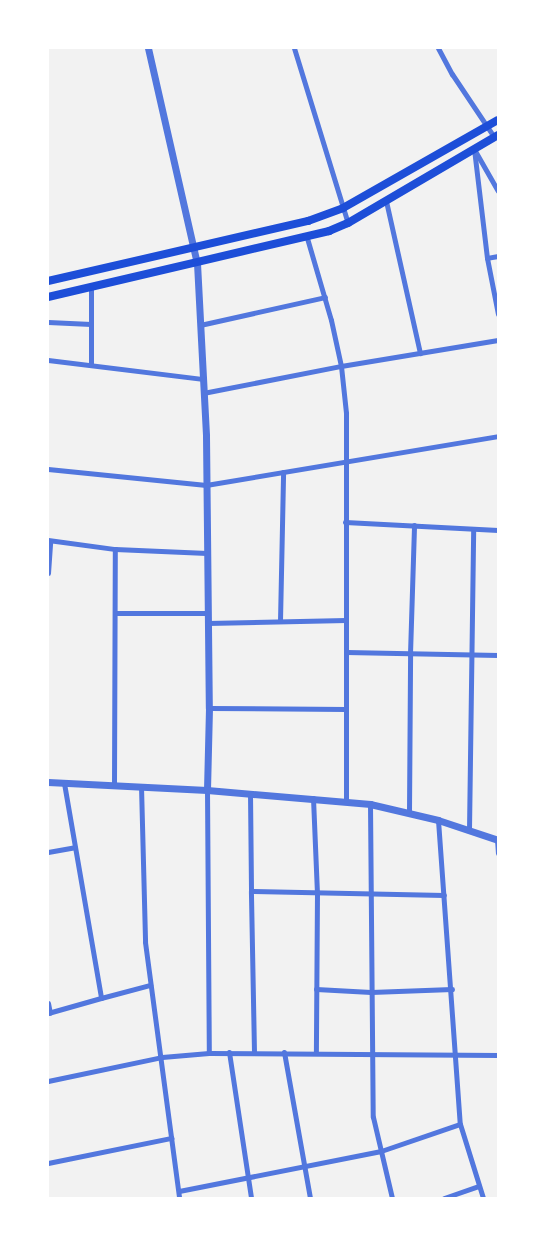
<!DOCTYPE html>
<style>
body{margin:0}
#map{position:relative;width:546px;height:1246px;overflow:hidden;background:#f2f2f2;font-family:Lato,sans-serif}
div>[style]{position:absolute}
.minor>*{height:5px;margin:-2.5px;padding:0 2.5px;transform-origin:2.5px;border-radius:2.5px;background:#5277de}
.tertiary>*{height:7px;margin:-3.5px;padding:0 3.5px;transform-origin:3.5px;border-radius:3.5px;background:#5277de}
.secondary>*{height:8px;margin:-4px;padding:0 4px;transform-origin:4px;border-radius:4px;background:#1d4ed8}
span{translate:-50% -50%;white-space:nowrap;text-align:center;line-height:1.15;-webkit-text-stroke:4px #fff;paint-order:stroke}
.frame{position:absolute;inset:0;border:49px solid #fff;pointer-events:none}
</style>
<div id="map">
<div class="minor">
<i style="left:294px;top:48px;width:183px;rotate:72.9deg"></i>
<i style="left:438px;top:48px;width:30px;rotate:62deg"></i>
<i style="left:452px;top:74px;width:76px;rotate:56.3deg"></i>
<i style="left:386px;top:201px;width:156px;rotate:77.4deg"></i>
<i style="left:307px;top:238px;width:85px;rotate:73.7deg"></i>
<i style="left:331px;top:320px;width:47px;rotate:77.7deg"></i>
<i style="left:341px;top:366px;width:47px;rotate:83.9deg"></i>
<i style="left:346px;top:413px;width:388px;rotate:90deg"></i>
<i style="left:498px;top:256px;width:11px;rotate:170deg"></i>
<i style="left:487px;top:258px;width:57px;rotate:78.9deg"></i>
<i style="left:487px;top:258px;width:110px;rotate:-96.8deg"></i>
<i style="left:474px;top:149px;width:48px;rotate:60.3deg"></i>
<i style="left:48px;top:322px;width:43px;rotate:2.7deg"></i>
<i style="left:200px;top:325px;width:128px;rotate:-12.6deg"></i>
<i style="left:48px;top:360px;width:155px;rotate:7deg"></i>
<i style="left:91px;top:364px;width:77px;rotate:-90deg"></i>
<i style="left:203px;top:393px;width:141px;rotate:-11.1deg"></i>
<i style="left:341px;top:366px;width:159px;rotate:-9.4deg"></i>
<i style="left:48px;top:469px;width:159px;rotate:5.8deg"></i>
<i style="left:206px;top:485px;width:296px;rotate:-9.5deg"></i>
<i style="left:345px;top:522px;width:153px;rotate:3deg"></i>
<i style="left:48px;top:540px;width:68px;rotate:7.7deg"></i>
<i style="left:115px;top:549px;width:92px;rotate:2.5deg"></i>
<i style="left:48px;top:573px;width:32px;rotate:-86deg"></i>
<i style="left:116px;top:613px;width:91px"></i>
<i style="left:280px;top:621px;width:149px;rotate:-88.8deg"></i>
<i style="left:207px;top:623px;width:139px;rotate:-1.2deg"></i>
<i style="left:346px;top:652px;width:152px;rotate:1.1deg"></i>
<i style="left:209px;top:708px;width:137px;rotate:0.4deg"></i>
<i style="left:64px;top:783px;width:218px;rotate:80.2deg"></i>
<i style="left:101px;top:998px;width:51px;rotate:-14.9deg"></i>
<i style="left:114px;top:784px;width:235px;rotate:-89.8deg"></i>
<i style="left:141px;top:786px;width:156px;rotate:88.5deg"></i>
<i style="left:145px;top:942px;width:258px;rotate:82.4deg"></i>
<i style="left:207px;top:790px;width:263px;rotate:89.6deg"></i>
<i style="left:250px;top:793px;width:98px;rotate:89.4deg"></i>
<i style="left:313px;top:798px;width:95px;rotate:87.6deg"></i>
<i style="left:317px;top:893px;width:160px;rotate:90.4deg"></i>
<i style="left:370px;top:804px;width:313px;rotate:89.5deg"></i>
<i style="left:373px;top:1117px;width:83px;rotate:76.8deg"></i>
<i style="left:409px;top:812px;width:158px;rotate:-89.6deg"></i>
<i style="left:410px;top:654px;width:129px;rotate:-88.2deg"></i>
<i style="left:438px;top:820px;width:305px;rotate:85.9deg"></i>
<i style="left:469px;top:830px;width:301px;rotate:-89.2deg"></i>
<i style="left:497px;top:839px;width:14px;rotate:86deg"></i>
<i style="left:48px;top:852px;width:27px;rotate:-10deg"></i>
<i style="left:316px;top:989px;width:55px;rotate:3.1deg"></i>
<i style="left:371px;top:992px;width:81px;rotate:-2.1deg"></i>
<i style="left:48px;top:1003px;width:10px;rotate:79deg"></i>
<i style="left:48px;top:1013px;width:55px;rotate:-15.8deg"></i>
<i style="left:229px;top:1052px;width:148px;rotate:81.4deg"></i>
<i style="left:254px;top:1052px;width:161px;rotate:-91.1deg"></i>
<i style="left:251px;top:891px;width:193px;rotate:1.2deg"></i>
<i style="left:284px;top:1052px;width:148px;rotate:79.9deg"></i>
<i style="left:48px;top:1081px;width:116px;rotate:-11.9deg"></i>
<i style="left:162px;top:1057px;width:47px;rotate:-4.9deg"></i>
<i style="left:209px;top:1053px;width:289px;rotate:0.4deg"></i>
<i style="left:48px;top:1163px;width:126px;rotate:-11.5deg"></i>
<i style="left:179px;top:1191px;width:206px;rotate:-11.2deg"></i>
<i style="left:381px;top:1151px;width:83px;rotate:-18.9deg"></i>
<i style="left:460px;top:1124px;width:77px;rotate:72.7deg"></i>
<i style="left:444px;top:1198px;width:37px;rotate:-19deg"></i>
</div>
<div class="tertiary">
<i style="left:148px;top:48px;width:221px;rotate:77.2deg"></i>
<i style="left:197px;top:263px;width:173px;rotate:87deg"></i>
<i style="left:206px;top:436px;width:272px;rotate:89.4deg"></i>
<i style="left:209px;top:708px;width:82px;rotate:91.4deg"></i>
<i style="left:48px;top:782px;width:159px;rotate:2.9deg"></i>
<i style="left:207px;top:790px;width:164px;rotate:4.9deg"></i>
<i style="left:370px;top:804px;width:70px;rotate:13.2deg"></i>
<i style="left:438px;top:820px;width:63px;rotate:18.4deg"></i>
</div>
<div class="secondary">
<i style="left:48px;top:281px;width:267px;rotate:-13deg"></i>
<i style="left:308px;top:221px;width:37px;rotate:-20deg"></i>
<i style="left:343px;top:208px;width:178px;rotate:-29.6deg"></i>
<i style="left:48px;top:297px;width:289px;rotate:-13.2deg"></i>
<i style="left:329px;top:231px;width:21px;rotate:-23deg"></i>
<i style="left:348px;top:223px;width:174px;rotate:-30.4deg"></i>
</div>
<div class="frame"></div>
</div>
